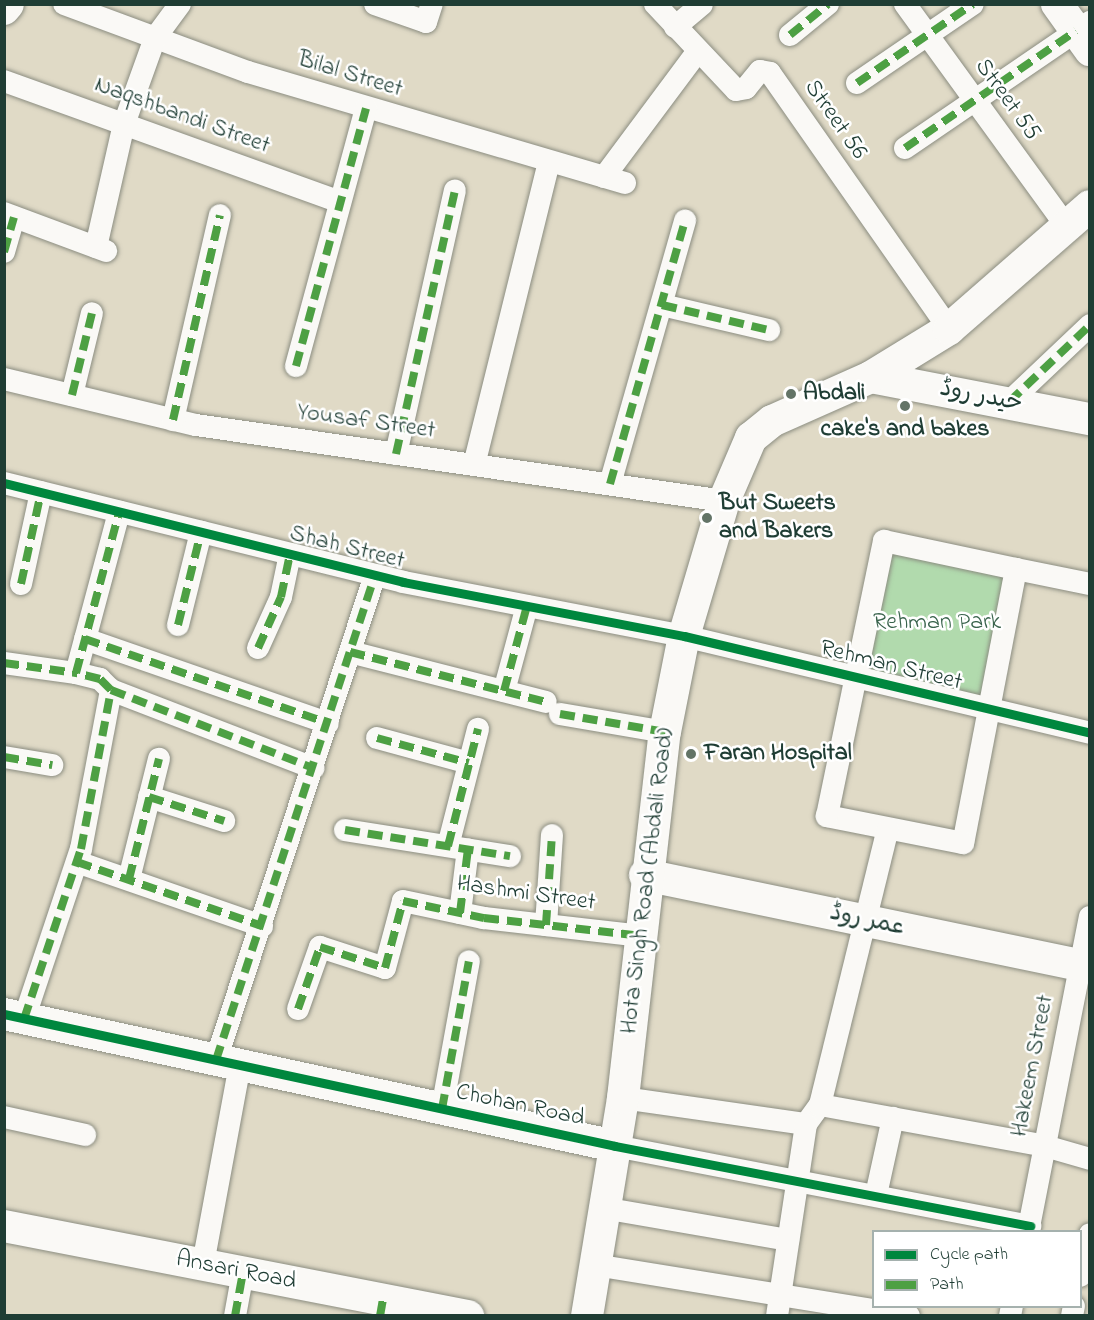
<!DOCTYPE html>
<meta charset="utf-8">
<style>
body{margin:0}
#map{position:relative;width:1094px;height:1320px;overflow:hidden;background:#e0dac6;font-family:"Indie Flower","Playpen Sans Arabic",sans-serif}
div>[style]{position:absolute}
.green>*{inset:0;background:#b1daad;transform-origin:0 0}
.roads{filter:drop-shadow(0 0 2px #8b8d81) drop-shadow(0 0 2px #8b8d81)}
.street>*{height:22px;margin:-11px;padding:0 11px;transform-origin:11px;border-radius:11px;background:#faf9f6}
.secondary>*{height:32px;margin:-16px;padding:0 16px;transform-origin:16px;border-radius:16px;background:#faf9f6}
.quiet>*{height:8px;margin-top:-4px;transform-origin:0;background:repeating-linear-gradient(90deg,#4da043 0 15px,transparent 0 23px)}
.cycleway>*{height:9px;margin:-4.5px;padding:0 4.5px;transform-origin:4.5px;border-radius:4.5px;background:#00873e}
.dots>*{width:16px;height:16px;translate:-50% -50%;box-sizing:border-box;border:3px solid #fff;border-radius:50%}
span{translate:-50% -50%;white-space:nowrap;text-align:center;line-height:1.15;-webkit-text-stroke:5px #fff;paint-order:stroke}
.street-label{font-size:24px;color:#1f3d34}
.poi-label{font-size:24px;color:#1f3d34;font-weight:700}
.left{translate:0 -50%;text-align:left}
.park-label{font-size:24px;color:#3a644d}
.frame{position:absolute;inset:0;border:6px solid #1f3d34;pointer-events:none}
.legend{position:absolute;left:872px;top:1230px;width:210px;height:78px;box-sizing:border-box;background:#fff;border:2px solid #a5b1ae;margin:0;padding:8px 10px;list-style:none;font-size:18px;color:#1f3d34}
.legend li{display:flex;align-items:center;gap:12px;height:30px}
.legend b{width:30px;border:2px solid #a5b1ae}
</style>
<div id="map">
<div class="green">
<i style="left:884px;top:541px;width:135px;height:140px;rotate:12deg"></i>
</div>
<div class="roads">
<div class="street">
<i style="left:64px;top:4px;width:196px;rotate:20.3deg"></i>
<i style="left:248px;top:72px;width:393px;rotate:16.4deg"></i>
<i style="left:375px;top:4px;width:54px;rotate:19.4deg"></i>
<i style="left:426px;top:22px;width:19px;rotate:-72deg"></i>
<i style="left:655px;top:4px;width:118px;rotate:46.7deg"></i>
<i style="left:736px;top:90px;width:10px;rotate:-11deg"></i>
<i style="left:746px;top:88px;width:22px;rotate:-51deg"></i>
<i style="left:760px;top:71px;width:10px;rotate:11deg"></i>
<i style="left:770px;top:73px;width:312px;rotate:55deg"></i>
<i style="left:905px;top:4px;width:274px;rotate:54deg"></i>
<i style="left:675px;top:27px;width:35px;rotate:-40deg"></i>
<i style="left:790px;top:35px;width:49px;rotate:-39.2deg"></i>
<i style="left:4px;top:81px;width:357px;rotate:19.8deg"></i>
<i style="left:857px;top:83px;width:140px;rotate:-34.3deg"></i>
<i style="left:905px;top:148px;width:224px;rotate:-34.3deg"></i>
<i style="left:604px;top:177px;width:157px;rotate:-53.3deg"></i>
<i style="left:4px;top:213px;width:109px;rotate:20.4deg"></i>
<i style="left:96px;top:247px;width:126px;rotate:-77.2deg"></i>
<i style="left:124px;top:124px;width:91px;rotate:-70.2deg"></i>
<i style="left:155px;top:38px;width:42px;rotate:-53.7deg"></i>
<i style="left:4px;top:252px;width:36px;rotate:-74deg"></i>
<i style="left:662px;top:305px;width:110px;rotate:13.2deg"></i>
<i style="left:296px;top:366px;width:267px;rotate:-74.8deg"></i>
<i style="left:4px;top:379px;width:197px;rotate:13.5deg"></i>
<i style="left:196px;top:425px;width:533px;rotate:8.19deg"></i>
<i style="left:72px;top:395px;width:84px;rotate:-76.3deg"></i>
<i style="left:1009px;top:402px;width:112px;rotate:-43.5deg"></i>
<i style="left:173px;top:420px;width:210px;rotate:-77.1deg"></i>
<i style="left:396px;top:454px;width:270px;rotate:-77.4deg"></i>
<i style="left:474px;top:465px;width:312px;rotate:-76.1deg"></i>
<i style="left:4px;top:483px;width:411px;rotate:13.9deg"></i>
<i style="left:403px;top:582px;width:286px;rotate:10.9deg"></i>
<i style="left:684px;top:636px;width:417px;rotate:13.4deg"></i>
<i style="left:610px;top:484px;width:274px;rotate:-74.1deg"></i>
<i style="left:1016px;top:569px;width:279px;rotate:100.9deg"></i>
<i style="left:963px;top:843px;width:139px;rotate:-168.8deg"></i>
<i style="left:827px;top:816px;width:281px;rotate:-78.3deg"></i>
<i style="left:884px;top:541px;width:135px;rotate:12deg"></i>
<i style="left:1016px;top:569px;width:76px;rotate:11.5deg"></i>
<i style="left:21px;top:584px;width:94px;rotate:-77.7deg"></i>
<i style="left:178px;top:625px;width:96px;rotate:-76.1deg"></i>
<i style="left:85px;top:639px;width:257px;rotate:19.1deg"></i>
<i style="left:258px;top:648px;width:56px;rotate:-65.7deg"></i>
<i style="left:281px;top:597px;width:44px;rotate:-78.2deg"></i>
<i style="left:350px;top:652px;width:202px;rotate:14.3deg"></i>
<i style="left:4px;top:663px;width:73px;rotate:7.9deg"></i>
<i style="left:111px;top:690px;width:16px;rotate:-135deg"></i>
<i style="left:100px;top:679px;width:25px;rotate:-166deg"></i>
<i style="left:76px;top:673px;width:167px;rotate:-75deg"></i>
<i style="left:504px;top:691px;width:88px;rotate:-74.9deg"></i>
<i style="left:560px;top:714px;width:107px;rotate:9.7deg"></i>
<i style="left:377px;top:738px;width:95px;rotate:15.2deg"></i>
<i style="left:4px;top:757px;width:49px;rotate:9.5deg"></i>
<i style="left:149px;top:797px;width:79px;rotate:17.7deg"></i>
<i style="left:345px;top:830px;width:167px;rotate:9deg"></i>
<i style="left:448px;top:846px;width:121px;rotate:-75.6deg"></i>
<i style="left:77px;top:862px;width:196px;rotate:19.1deg"></i>
<i style="left:129px;top:879px;width:124px;rotate:-76deg"></i>
<i style="left:460px;top:913px;width:64px;rotate:-82.9deg"></i>
<i style="left:546px;top:925px;width:90px;rotate:-86.2deg"></i>
<i style="left:298px;top:1009px;width:66px;rotate:-70.5deg"></i>
<i style="left:320px;top:947px;width:68px;rotate:17.9deg"></i>
<i style="left:385px;top:968px;width:69px;rotate:-75deg"></i>
<i style="left:403px;top:901px;width:83px;rotate:11.9deg"></i>
<i style="left:484px;top:918px;width:159px;rotate:6.5deg"></i>
<i style="left:24px;top:1019px;width:179px;rotate:-71.5deg"></i>
<i style="left:81px;top:849px;width:162px;rotate:-79.3deg"></i>
<i style="left:111px;top:690px;width:217px;rotate:21.1deg"></i>
<i style="left:216px;top:1060px;width:510px;rotate:-71.85deg"></i>
<i style="left:623px;top:1098px;width:185px;rotate:8.1deg"></i>
<i style="left:806px;top:1124px;width:24px;rotate:-54deg"></i>
<i style="left:820px;top:1105px;width:284px;rotate:-76.2deg"></i>
<i style="left:820px;top:1105px;width:229px;rotate:10.3deg"></i>
<i style="left:1045px;top:1146px;width:47px;rotate:16.1deg"></i>
<i style="left:442px;top:1109px;width:150px;rotate:-79.7deg"></i>
<i style="left:4px;top:1117px;width:83px;rotate:12.5deg"></i>
<i style="left:615px;top:1146px;width:423px;rotate:10.9deg"></i>
<i style="left:876px;top:1195px;width:79px;rotate:-77.6deg"></i>
<i style="left:603px;top:1208px;width:188px;rotate:9.8deg"></i>
<i style="left:1028px;top:1232px;width:321px;rotate:-78.9deg"></i>
<i style="left:203px;top:1264px;width:202px;rotate:-79.5deg"></i>
<i style="left:595px;top:1265px;width:318px;rotate:9.2deg"></i>
<i style="left:1080px;top:1276px;width:43px;rotate:-76.6deg"></i>
<i style="left:235px;top:1316px;width:45px;rotate:-79.7deg"></i>
<i style="left:777px;top:1316px;width:194px;rotate:-81.4deg"></i>
<i style="left:1010px;top:1316px;width:10px;rotate:-79deg"></i>
<i style="left:1072px;top:1316px;width:10px;rotate:-79deg"></i>
</div>
<div class="secondary">
<i style="left:1057px;top:4px;width:57px;rotate:54.3deg"></i>
<i style="left:4px;top:9px;width:6px;rotate:-51deg"></i>
<i style="left:871px;top:377px;width:223px;rotate:10.9deg"></i>
<i style="left:645px;top:875px;width:454px;rotate:11.7deg"></i>
<i style="left:4px;top:1014px;width:625px;rotate:12.19deg"></i>
<i style="left:4px;top:1226px;width:473px;rotate:11deg"></i>
<i style="left:587px;top:1316px;width:221px;rotate:-80.6deg"></i>
<i style="left:623px;top:1098px;width:368px;rotate:-83.5deg"></i>
<i style="left:665px;top:732px;width:98px;rotate:-78.8deg"></i>
<i style="left:684px;top:636px;width:141px;rotate:-73.5deg"></i>
<i style="left:724px;top:501px;width:69px;rotate:-66.8deg"></i>
<i style="left:751px;top:438px;width:27px;rotate:-39deg"></i>
<i style="left:772px;top:421px;width:108px;rotate:-24deg"></i>
<i style="left:871px;top:377px;width:92px;rotate:-31.6deg"></i>
<i style="left:949px;top:329px;width:187px;rotate:-41.1deg"></i>
</div>
</div>
<div class="quiet">
<i style="left:790px;top:35px;width:49px;rotate:-39.2deg"></i>
<i style="left:857px;top:83px;width:140px;rotate:-34.3deg"></i>
<i style="left:905px;top:148px;width:207px;rotate:-34.4deg"></i>
<i style="left:4px;top:252px;width:36px;rotate:-74deg"></i>
<i style="left:662px;top:305px;width:110px;rotate:13.2deg"></i>
<i style="left:296px;top:366px;width:267px;rotate:-74.8deg"></i>
<i style="left:72px;top:395px;width:84px;rotate:-76.3deg"></i>
<i style="left:1009px;top:402px;width:112px;rotate:-43.5deg"></i>
<i style="left:173px;top:420px;width:210px;rotate:-77.1deg"></i>
<i style="left:396px;top:454px;width:270px;rotate:-77.4deg"></i>
<i style="left:610px;top:484px;width:274px;rotate:-74.1deg"></i>
<i style="left:21px;top:584px;width:94px;rotate:-77.7deg"></i>
<i style="left:178px;top:625px;width:96px;rotate:-76.1deg"></i>
<i style="left:85px;top:639px;width:257px;rotate:19.1deg"></i>
<i style="left:258px;top:648px;width:56px;rotate:-65.7deg"></i>
<i style="left:281px;top:597px;width:44px;rotate:-78.2deg"></i>
<i style="left:350px;top:652px;width:202px;rotate:14.3deg"></i>
<i style="left:4px;top:663px;width:73px;rotate:7.9deg"></i>
<i style="left:111px;top:690px;width:16px;rotate:-135deg"></i>
<i style="left:100px;top:679px;width:25px;rotate:-166deg"></i>
<i style="left:76px;top:673px;width:167px;rotate:-75deg"></i>
<i style="left:504px;top:691px;width:88px;rotate:-74.9deg"></i>
<i style="left:560px;top:714px;width:107px;rotate:9.7deg"></i>
<i style="left:377px;top:738px;width:95px;rotate:15.2deg"></i>
<i style="left:4px;top:757px;width:49px;rotate:9.5deg"></i>
<i style="left:149px;top:797px;width:79px;rotate:17.7deg"></i>
<i style="left:345px;top:830px;width:167px;rotate:9deg"></i>
<i style="left:448px;top:846px;width:121px;rotate:-75.6deg"></i>
<i style="left:77px;top:862px;width:196px;rotate:19.1deg"></i>
<i style="left:129px;top:879px;width:124px;rotate:-76deg"></i>
<i style="left:460px;top:913px;width:64px;rotate:-82.9deg"></i>
<i style="left:546px;top:925px;width:90px;rotate:-86.2deg"></i>
<i style="left:298px;top:1009px;width:66px;rotate:-70.5deg"></i>
<i style="left:320px;top:947px;width:68px;rotate:17.9deg"></i>
<i style="left:385px;top:968px;width:69px;rotate:-75deg"></i>
<i style="left:403px;top:901px;width:83px;rotate:11.9deg"></i>
<i style="left:484px;top:918px;width:159px;rotate:6.5deg"></i>
<i style="left:24px;top:1019px;width:179px;rotate:-71.5deg"></i>
<i style="left:81px;top:849px;width:162px;rotate:-79.3deg"></i>
<i style="left:111px;top:690px;width:217px;rotate:21.1deg"></i>
<i style="left:216px;top:1060px;width:510px;rotate:-71.85deg"></i>
<i style="left:442px;top:1109px;width:150px;rotate:-79.7deg"></i>
<i style="left:235px;top:1316px;width:45px;rotate:-79.7deg"></i>
<i style="left:380px;top:1316px;width:17px;rotate:-80deg"></i>
</div>
<div class="cycleway">
<i style="left:4px;top:483px;width:411px;rotate:13.9deg"></i>
<i style="left:403px;top:582px;width:286px;rotate:10.9deg"></i>
<i style="left:684px;top:636px;width:417px;rotate:13.4deg"></i>
<i style="left:4px;top:1014px;width:625px;rotate:12.19deg"></i>
<i style="left:615px;top:1146px;width:423px;rotate:10.9deg"></i>
</div>
<div class="dots">
<i style="left:791px;top:394px;background:#637467"></i>
<i style="left:905px;top:406px;background:#637467"></i>
<i style="left:707px;top:518px;background:#637467"></i>
<i style="left:691px;top:754px;background:#637467"></i>
</div>
<div class="street-label">
<span style="left:350px;top:75px;rotate:17deg">Bilal Street</span>
<span style="left:1007px;top:100px;rotate:54deg">Street 55</span>
<span style="left:182px;top:116px;rotate:20deg">Naqshbandi Street</span>
<span style="left:835px;top:120px;rotate:55deg">Street 56</span>
<span style="left:981px;top:397px;rotate:11deg">حیدر روڈ</span>
<span style="left:366px;top:422px;rotate:8deg">Yousaf Street</span>
<span style="left:347px;top:548px;rotate:14deg">Shah Street</span>
<span style="left:891px;top:666px;rotate:14deg">Rehman Street</span>
<span style="left:648px;top:881px;rotate:-83deg">Hota Singh Road (Abdali Road)</span>
<span style="left:526px;top:894px;rotate:8deg">Hashmi Street</span>
<span style="left:867px;top:921px;rotate:12deg">عمر روڈ</span>
<span style="left:1033px;top:1066px;rotate:-79deg">Hakeem Street</span>
<span style="left:520px;top:1106px;rotate:12deg">Chohan Road</span>
<span style="left:236px;top:1271px;rotate:11deg">Ansari Road</span>
</div>
<div class="poi-label">
<span class="left" style="left:803px;top:394px">Abdali</span>
<span style="left:905px;top:430px">cake's and bakes</span>
<span class="left" style="left:719px;top:518px">But Sweets<br>and Bakers</span>
<span class="left" style="left:704px;top:754px">Faran Hospital</span>
</div>
<div class="park-label">
<span style="left:937px;top:623px">Rehman Park</span>
</div>
<div class="frame"></div>
<ul class="legend">
<li><b style="height:8px;background:#00873e"></b>Cycle path</li>
<li><b style="height:8px;background:#4da043"></b>Path</li>
</ul>
</div>
